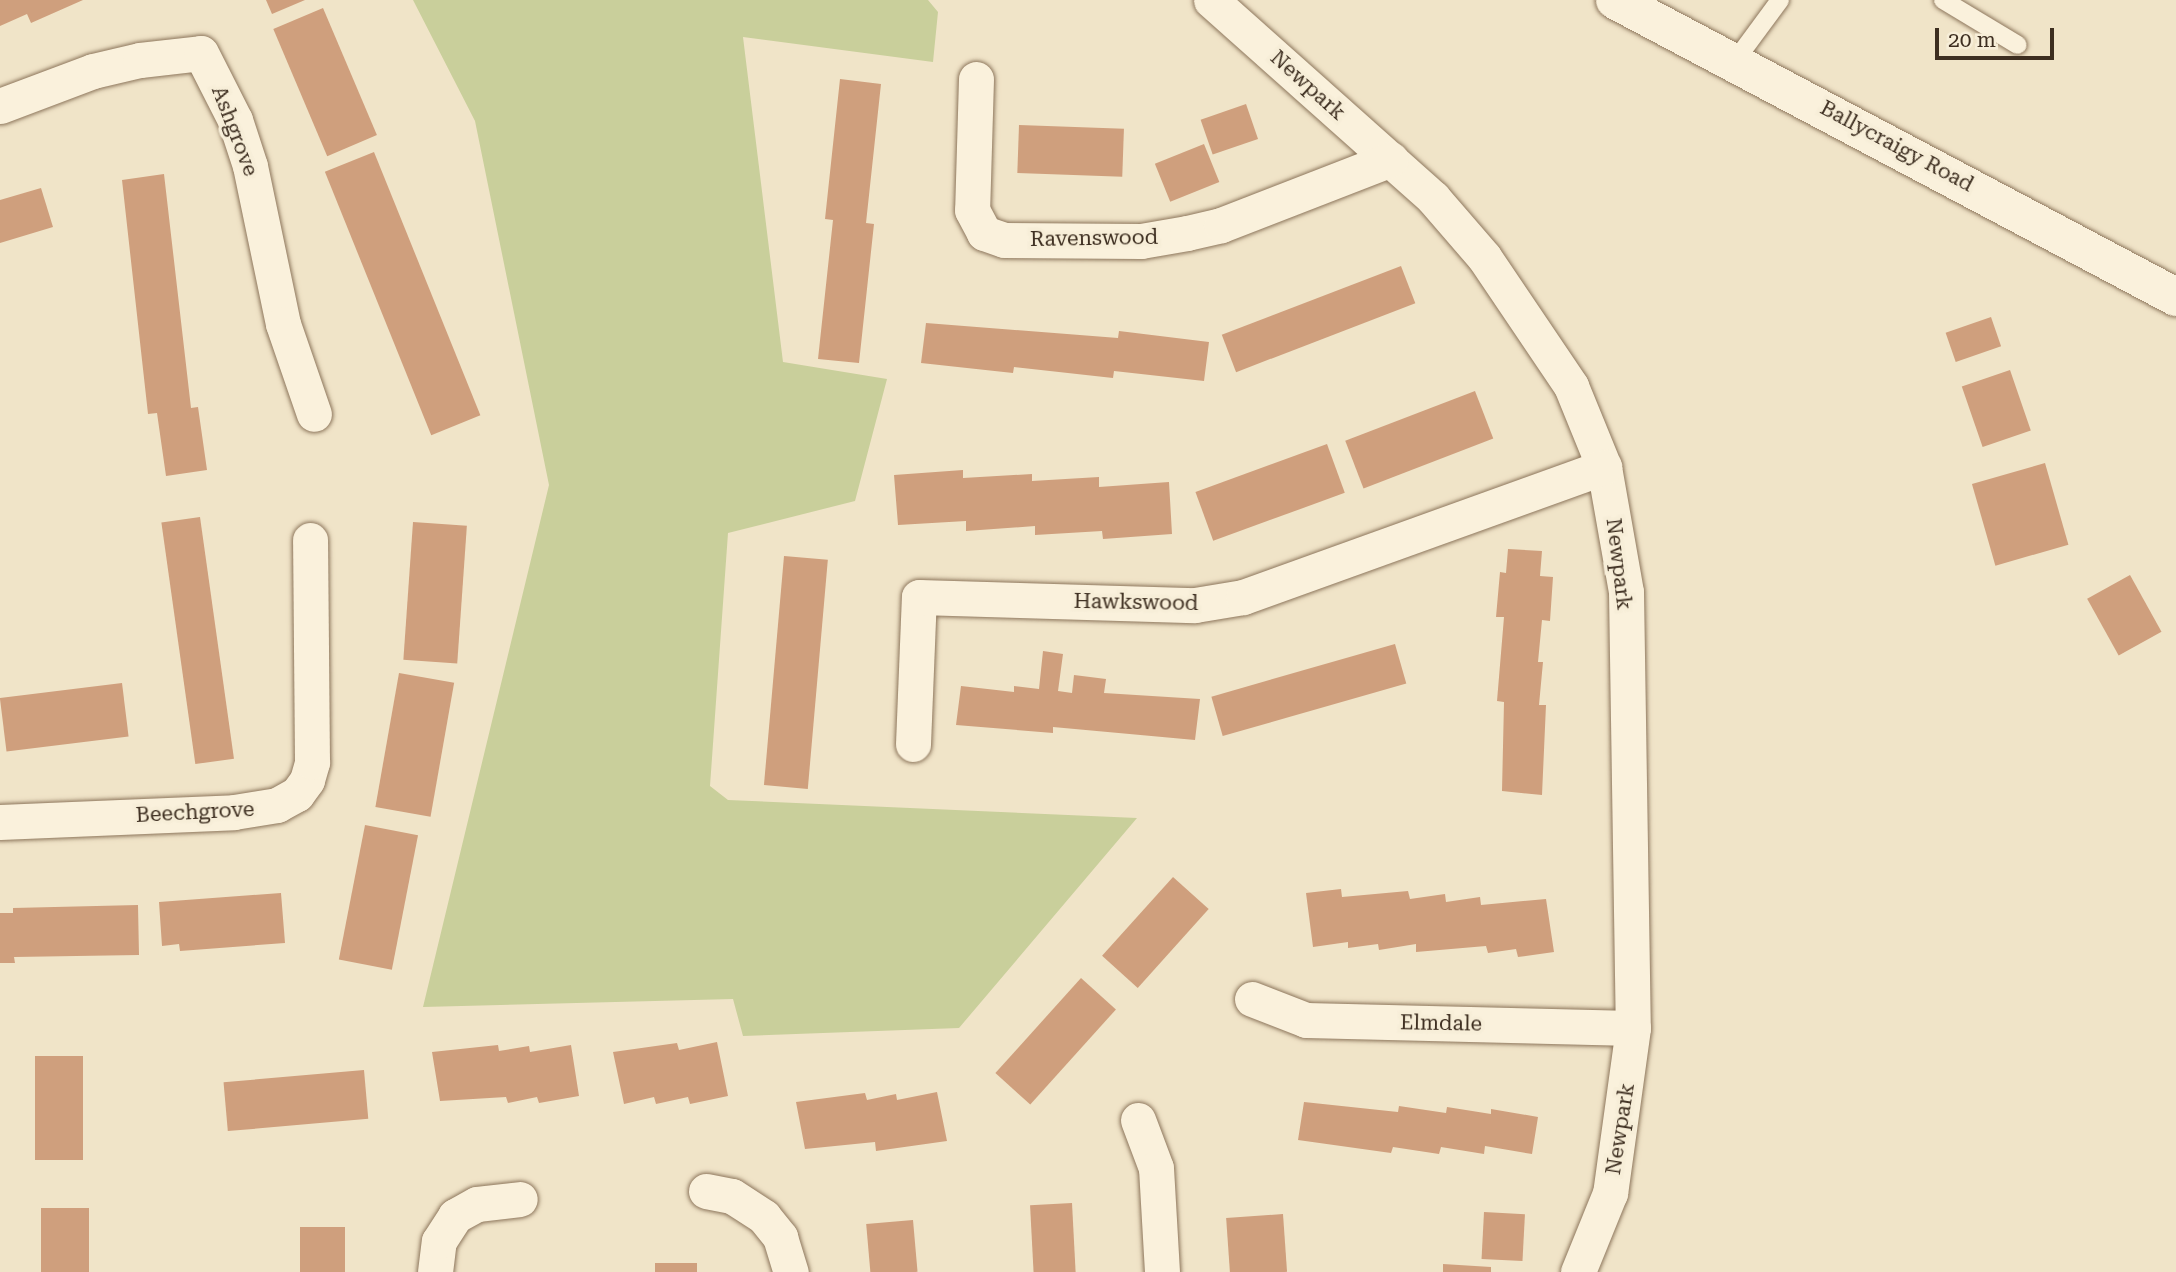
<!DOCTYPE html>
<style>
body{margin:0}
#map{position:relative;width:2176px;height:1272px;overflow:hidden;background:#f0e4c8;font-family:"Roboto Serif",serif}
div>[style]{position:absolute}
.green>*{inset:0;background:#c9cf9b}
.building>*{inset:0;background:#cf9f7d;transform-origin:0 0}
.roads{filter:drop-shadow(0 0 2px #8d765c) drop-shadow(0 0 2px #8d765c)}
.service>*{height:18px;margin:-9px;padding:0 9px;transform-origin:9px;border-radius:9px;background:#faf1dc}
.minor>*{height:35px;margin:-17.5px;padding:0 17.5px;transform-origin:17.5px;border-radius:17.5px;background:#faf1dc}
.secondary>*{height:38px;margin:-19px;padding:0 19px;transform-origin:19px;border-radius:19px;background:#faf1dc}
span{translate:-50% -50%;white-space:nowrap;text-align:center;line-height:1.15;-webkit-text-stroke:7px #f7eed8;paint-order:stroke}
.street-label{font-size:21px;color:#3d2e20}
.scale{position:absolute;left:1935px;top:28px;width:119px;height:32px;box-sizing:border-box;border:4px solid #3d2e20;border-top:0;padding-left:9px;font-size:21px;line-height:24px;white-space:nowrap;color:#3d2e20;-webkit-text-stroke:5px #f7eed8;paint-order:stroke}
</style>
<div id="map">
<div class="green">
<i style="clip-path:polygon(413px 0,928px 0,938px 12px,933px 62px,743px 37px,783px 362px,887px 379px,855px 501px,728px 533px,710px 786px,728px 800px,1137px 818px,959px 1028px,743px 1036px,733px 999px,423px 1007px,549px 485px,475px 121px)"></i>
</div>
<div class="building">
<i style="clip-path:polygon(0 0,83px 0,31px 23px,27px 14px,0 26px)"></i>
<i style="clip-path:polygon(266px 0,305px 0,272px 14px)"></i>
<i style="left:323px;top:8px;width:138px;height:54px;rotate:67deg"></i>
<i style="clip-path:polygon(840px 79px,881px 84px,866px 223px,874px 224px,859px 363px,818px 359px,833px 220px,825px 219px)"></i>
<i style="left:1246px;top:104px;width:37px;height:48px;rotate:71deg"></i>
<i style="left:1019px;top:125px;width:105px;height:48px;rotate:2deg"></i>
<i style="left:1204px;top:144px;width:41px;height:53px;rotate:68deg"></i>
<i style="left:374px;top:152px;width:284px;height:53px;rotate:68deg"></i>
<i style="clip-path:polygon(164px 174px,191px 408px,198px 407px,207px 470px,166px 476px,157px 413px,148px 414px,122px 180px)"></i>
<i style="clip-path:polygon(41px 188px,53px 227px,0 243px,0 200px)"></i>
<i style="left:1401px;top:266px;width:40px;height:192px;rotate:69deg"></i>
<i style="left:1991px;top:317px;width:31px;height:48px;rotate:71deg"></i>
<i style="clip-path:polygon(926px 323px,1118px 338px,1119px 331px,1209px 342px,1204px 381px,1114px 371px,1113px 378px,1014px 367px,1013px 373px,921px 363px)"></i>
<i style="left:2010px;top:370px;width:64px;height:51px;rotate:71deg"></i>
<i style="left:1475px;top:391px;width:51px;height:139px;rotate:69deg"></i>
<i style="left:1327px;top:444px;width:52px;height:140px;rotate:70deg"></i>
<i style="left:2045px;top:463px;width:85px;height:76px;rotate:74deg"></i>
<i style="clip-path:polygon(963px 470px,963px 478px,1032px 474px,1032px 481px,1099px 477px,1099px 487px,1169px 482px,1172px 534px,1103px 539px,1102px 531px,1035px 535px,1035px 526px,966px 531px,966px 521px,898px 525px,894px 475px)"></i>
<i style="left:200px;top:517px;width:244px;height:39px;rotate:82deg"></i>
<i style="left:413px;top:522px;width:54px;height:138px;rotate:4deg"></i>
<i style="clip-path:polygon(1508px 549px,1542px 551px,1540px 576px,1553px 577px,1550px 621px,1542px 620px,1538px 662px,1543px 662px,1539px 705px,1546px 705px,1542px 795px,1502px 791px,1504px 702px,1497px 701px,1504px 617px,1496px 617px,1500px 572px,1506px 573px)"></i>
<i style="left:784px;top:556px;width:44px;height:230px;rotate:5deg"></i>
<i style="left:2130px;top:575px;width:65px;height:49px;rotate:61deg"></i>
<i style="left:1395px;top:644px;width:41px;height:191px;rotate:74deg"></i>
<i style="clip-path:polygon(1043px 651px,1063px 654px,1058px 691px,1072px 693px,1074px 675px,1106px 679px,1104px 693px,1200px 699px,1195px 740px,1053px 727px,1053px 733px,956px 725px,961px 686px,1014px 692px,1014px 686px,1039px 689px)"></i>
<i style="left:399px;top:673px;width:56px;height:136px;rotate:10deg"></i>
<i style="left:122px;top:683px;width:54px;height:123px;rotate:83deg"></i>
<i style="left:365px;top:825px;width:54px;height:137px;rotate:11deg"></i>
<i style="left:1173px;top:877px;width:48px;height:106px;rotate:42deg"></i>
<i style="clip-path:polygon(1341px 889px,1342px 897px,1408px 891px,1410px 899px,1445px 894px,1446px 902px,1480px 897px,1481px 905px,1546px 899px,1554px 952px,1518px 957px,1516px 949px,1488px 953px,1486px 946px,1416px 952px,1416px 944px,1379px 950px,1378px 944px,1348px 948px,1348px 942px,1313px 947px,1306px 893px)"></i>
<i style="clip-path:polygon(281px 893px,285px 943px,180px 951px,179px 944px,162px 946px,159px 902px)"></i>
<i style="clip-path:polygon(138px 905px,139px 955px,14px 957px,15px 963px,0 963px,0 913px,13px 913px,13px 908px)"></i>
<i style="left:1081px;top:978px;width:47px;height:128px;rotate:42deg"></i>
<i style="clip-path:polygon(717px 1042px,728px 1096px,690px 1104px,688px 1097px,656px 1104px,654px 1097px,624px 1104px,613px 1052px,677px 1043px,679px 1050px)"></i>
<i style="clip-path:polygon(498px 1045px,499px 1051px,529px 1046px,530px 1052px,571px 1045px,579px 1096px,539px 1103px,537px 1097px,508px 1103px,506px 1097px,440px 1101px,432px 1052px)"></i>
<i style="left:83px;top:1056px;width:104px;height:48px;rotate:90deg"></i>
<i style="left:364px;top:1070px;width:49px;height:141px;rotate:85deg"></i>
<i style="clip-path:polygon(937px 1092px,947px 1141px,876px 1151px,875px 1142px,805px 1149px,796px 1102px,865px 1093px,867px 1100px,896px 1094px,897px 1100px)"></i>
<i style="clip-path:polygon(1304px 1102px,1398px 1112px,1399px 1106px,1446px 1113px,1447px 1107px,1491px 1114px,1491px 1109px,1538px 1117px,1532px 1154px,1485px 1146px,1484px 1154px,1441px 1147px,1439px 1154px,1393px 1147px,1391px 1153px,1298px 1140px)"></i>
<i style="left:1072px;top:1203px;width:69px;height:42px;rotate:87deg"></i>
<i style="left:41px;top:1208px;width:48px;height:64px"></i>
<i style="left:1484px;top:1212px;width:41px;height:47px;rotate:3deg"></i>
<i style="left:1283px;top:1214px;width:58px;height:57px;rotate:86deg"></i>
<i style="left:913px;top:1220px;width:52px;height:47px;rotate:85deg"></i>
<i style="left:345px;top:1227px;width:45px;height:45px;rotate:90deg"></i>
<i style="left:655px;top:1263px;width:42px;height:9px"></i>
<i style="clip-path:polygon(1443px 1264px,1491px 1267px,1491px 1272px,1443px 1272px)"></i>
</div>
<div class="roads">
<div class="service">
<i style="left:1943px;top:0;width:87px;rotate:31deg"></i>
<i style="left:1735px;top:61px;width:76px;rotate:-53.6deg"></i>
</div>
<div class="minor">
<i style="left:1211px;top:0;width:297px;rotate:41.7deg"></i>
<i style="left:1433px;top:198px;width:78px;rotate:49.2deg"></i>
<i style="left:1484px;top:257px;width:156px;rotate:56deg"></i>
<i style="left:1571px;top:386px;width:87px;rotate:67.8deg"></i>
<i style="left:1604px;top:467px;width:127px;rotate:80deg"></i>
<i style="left:1626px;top:592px;width:436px;rotate:89.1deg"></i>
<i style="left:1633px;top:1028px;width:167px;rotate:97.9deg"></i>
<i style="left:1610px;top:1193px;width:85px;rotate:112.1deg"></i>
<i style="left:976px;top:79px;width:131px;rotate:91.7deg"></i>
<i style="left:972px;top:210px;width:26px;rotate:62deg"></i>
<i style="left:984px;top:233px;width:21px;rotate:19deg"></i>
<i style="left:1004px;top:240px;width:137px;rotate:0.4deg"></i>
<i style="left:1141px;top:241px;width:47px;rotate:-9.9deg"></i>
<i style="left:1187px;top:233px;width:35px;rotate:-13deg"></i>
<i style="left:1221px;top:225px;width:182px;rotate:-21.2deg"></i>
<i style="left:0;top:106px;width:99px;rotate:-20.6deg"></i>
<i style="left:93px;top:71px;width:48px;rotate:-13.2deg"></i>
<i style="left:140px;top:60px;width:61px;rotate:-6.5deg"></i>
<i style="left:201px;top:53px;width:75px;rotate:63.1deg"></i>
<i style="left:235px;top:120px;width:48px;rotate:71.9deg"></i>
<i style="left:250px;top:166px;width:161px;rotate:78.2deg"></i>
<i style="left:283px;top:324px;width:95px;rotate:71deg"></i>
<i style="left:913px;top:744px;width:147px;rotate:-87.7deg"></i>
<i style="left:919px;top:597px;width:276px;rotate:1.7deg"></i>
<i style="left:1195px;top:605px;width:49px;rotate:-9.5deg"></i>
<i style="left:1243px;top:597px;width:384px;rotate:-19.8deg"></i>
<i style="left:0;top:822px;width:234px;rotate:-2.4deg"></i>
<i style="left:234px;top:812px;width:44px;rotate:-9.2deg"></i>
<i style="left:277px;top:805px;width:23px;rotate:-29deg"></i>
<i style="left:297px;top:794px;width:17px;rotate:-54deg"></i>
<i style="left:307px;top:780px;width:19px;rotate:-74deg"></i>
<i style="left:312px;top:762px;width:222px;rotate:-90.5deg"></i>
<i style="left:1252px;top:999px;width:58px;rotate:21.3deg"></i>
<i style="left:1306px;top:1020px;width:327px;rotate:1.4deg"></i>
<i style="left:1138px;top:1120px;width:51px;rotate:69.4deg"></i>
<i style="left:1156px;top:1168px;width:104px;rotate:86.7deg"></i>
<i style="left:706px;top:1191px;width:26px;rotate:11deg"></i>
<i style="left:732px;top:1196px;width:38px;rotate:33deg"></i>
<i style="left:764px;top:1217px;width:26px;rotate:51deg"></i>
<i style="left:780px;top:1237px;width:37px;rotate:73deg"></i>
<i style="left:435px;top:1272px;width:31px;rotate:-83deg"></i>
<i style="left:439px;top:1241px;width:30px;rotate:-57deg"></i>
<i style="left:455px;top:1216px;width:25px;rotate:-29deg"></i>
<i style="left:477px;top:1204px;width:43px;rotate:-6.6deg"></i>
</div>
<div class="secondary">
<i style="left:1615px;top:0;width:635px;rotate:27.9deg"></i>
</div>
</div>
<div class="street-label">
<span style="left:1308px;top:85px;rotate:42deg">Newpark</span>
<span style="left:235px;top:131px;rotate:69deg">Ashgrove</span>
<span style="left:1897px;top:146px;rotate:28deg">Ballycraigy Road</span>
<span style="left:1094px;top:238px;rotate:-1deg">Ravenswood</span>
<span style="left:1619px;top:564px;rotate:83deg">Newpark</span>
<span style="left:1136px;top:602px;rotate:1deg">Hawkswood</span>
<span style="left:195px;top:812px;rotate:-3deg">Beechgrove</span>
<span style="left:1441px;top:1023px;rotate:1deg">Elmdale</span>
<span style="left:1620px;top:1129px;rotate:-81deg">Newpark</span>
</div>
<div class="scale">20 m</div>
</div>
